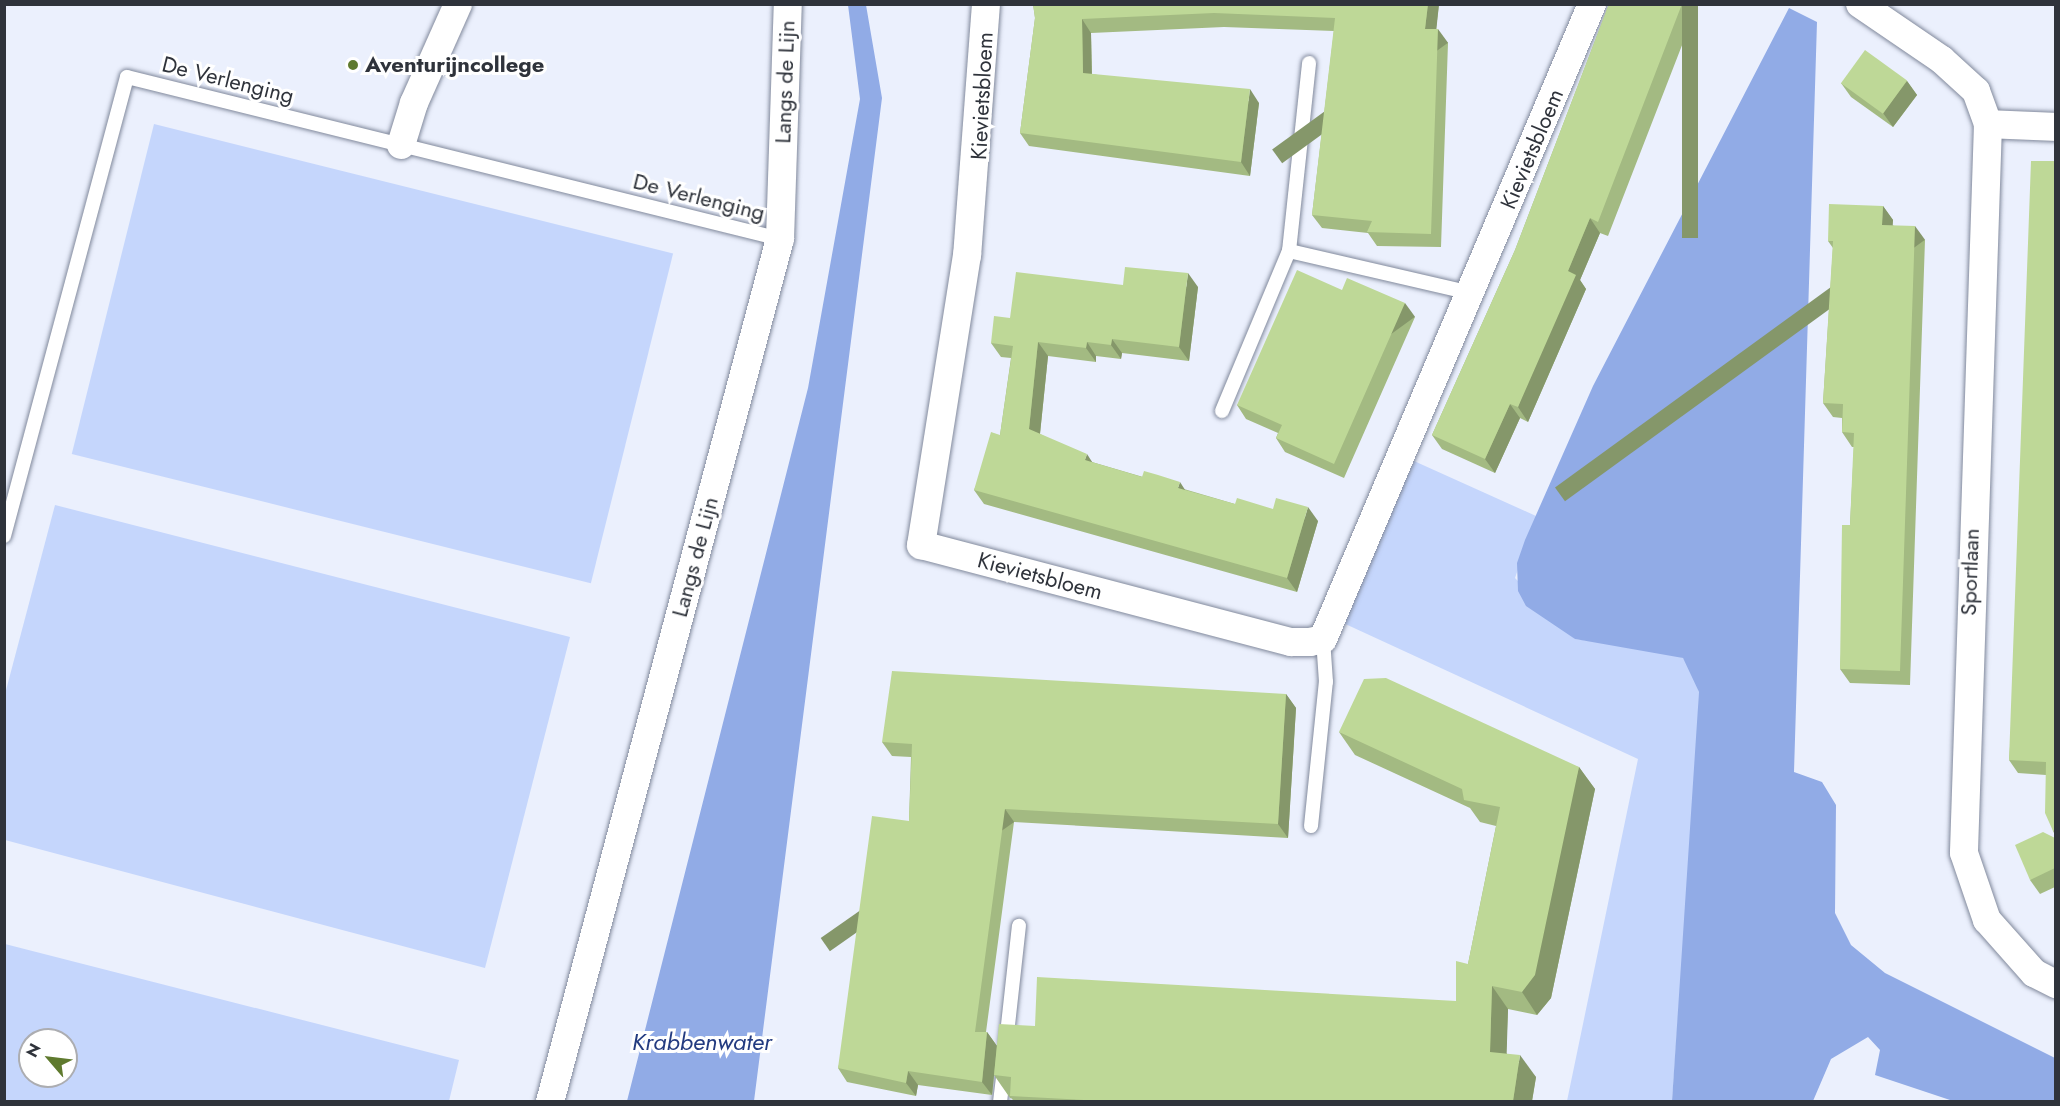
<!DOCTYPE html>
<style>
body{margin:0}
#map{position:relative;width:2060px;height:1106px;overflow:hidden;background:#ebf0fd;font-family:Jost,sans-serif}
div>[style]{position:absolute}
.green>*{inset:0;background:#c5d6fc;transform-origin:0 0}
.water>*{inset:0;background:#91abe6}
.roads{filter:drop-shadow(0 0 2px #81899c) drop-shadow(0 0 2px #81899c)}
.service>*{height:14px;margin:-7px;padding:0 7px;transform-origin:7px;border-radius:7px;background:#fff}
.minor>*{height:28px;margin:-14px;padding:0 14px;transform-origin:14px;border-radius:14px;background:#fff}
.wall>*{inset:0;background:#a3ba82}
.shaded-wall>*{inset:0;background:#85976a;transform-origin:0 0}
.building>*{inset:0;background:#bed897;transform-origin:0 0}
.dots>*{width:16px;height:16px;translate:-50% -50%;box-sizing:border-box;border:3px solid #fff;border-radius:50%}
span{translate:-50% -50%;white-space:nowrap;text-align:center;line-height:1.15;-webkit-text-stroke:6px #fff;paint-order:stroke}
.poi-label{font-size:22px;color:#2f333b;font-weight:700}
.left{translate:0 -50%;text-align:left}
.street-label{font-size:22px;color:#2f333b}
.water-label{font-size:24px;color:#233b80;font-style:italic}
.frame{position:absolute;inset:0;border:6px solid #2f333b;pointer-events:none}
.north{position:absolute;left:18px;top:1028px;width:60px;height:60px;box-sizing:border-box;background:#fff;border:2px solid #acadb1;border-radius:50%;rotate:298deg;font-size:16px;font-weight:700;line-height:24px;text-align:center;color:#2f333b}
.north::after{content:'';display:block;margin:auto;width:21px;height:27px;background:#5f7a2e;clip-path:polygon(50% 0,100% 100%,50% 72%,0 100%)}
</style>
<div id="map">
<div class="green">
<i style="left:154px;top:124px;width:535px;height:340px;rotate:14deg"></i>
<i style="clip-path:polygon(1414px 461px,1536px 516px,1515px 578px,1575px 639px,1664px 651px,1683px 658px,1692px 670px,1699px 692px,1698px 744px,1672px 1101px,1567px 1101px,1638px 759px,1341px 622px)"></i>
<i style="clip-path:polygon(55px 505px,570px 637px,485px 968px,5px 840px,5px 694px)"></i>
<i style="clip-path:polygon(evenodd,5px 944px,459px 1060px,449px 1101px,5px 1101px,5px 944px,30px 1040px,66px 1040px,66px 1076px,30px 1076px,30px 1040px)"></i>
</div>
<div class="water">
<i style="clip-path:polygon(848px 5px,866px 5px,882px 98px,754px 1101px,627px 1101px,808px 388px,860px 99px)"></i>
<i style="clip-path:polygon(1789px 8px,1817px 22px,1794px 772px,1822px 782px,1836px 805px,1835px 913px,1851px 945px,1885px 973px,2055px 1058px,2055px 1101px,1953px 1101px,1875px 1075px,1880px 1050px,1868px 1037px,1831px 1059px,1813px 1101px,1672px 1101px,1699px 692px,1683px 658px,1575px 639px,1526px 606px,1518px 591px,1517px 563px,1525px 540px,1593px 386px)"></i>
</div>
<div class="roads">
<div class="service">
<i style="left:1289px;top:251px;width:187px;rotate:13deg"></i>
<i style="left:1222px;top:411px;width:173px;rotate:-67.3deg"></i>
<i style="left:1289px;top:251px;width:189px;rotate:-83.9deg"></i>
<i style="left:4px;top:536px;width:475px;rotate:-75deg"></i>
<i style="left:127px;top:77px;width:673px;rotate:13.93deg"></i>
<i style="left:1311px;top:826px;width:145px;rotate:-84.1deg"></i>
<i style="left:1326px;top:682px;width:43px;rotate:-94deg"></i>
<i style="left:1006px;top:1043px;width:118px;rotate:-83.7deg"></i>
<i style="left:1000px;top:1102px;width:34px;rotate:-83deg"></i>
</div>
<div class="minor">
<i style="left:986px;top:4px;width:252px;rotate:94.3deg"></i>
<i style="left:967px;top:255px;width:294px;rotate:99deg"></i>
<i style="left:921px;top:545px;width:383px;rotate:14.7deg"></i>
<i style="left:1291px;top:642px;width:19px"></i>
<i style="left:1310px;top:642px;width:13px;rotate:-13deg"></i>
<i style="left:1323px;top:639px;width:690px;rotate:-67.04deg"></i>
<i style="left:1860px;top:4px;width:99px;rotate:34.3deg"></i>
<i style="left:1942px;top:60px;width:46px;rotate:42.4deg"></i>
<i style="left:1976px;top:91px;width:35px;rotate:70deg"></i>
<i style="left:1988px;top:124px;width:729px;rotate:91.89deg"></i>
<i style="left:1964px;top:853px;width:71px;rotate:71.1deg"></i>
<i style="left:1987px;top:920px;width:71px;rotate:48.4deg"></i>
<i style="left:2034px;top:973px;width:25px;rotate:27deg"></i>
<i style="left:1988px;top:124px;width:68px;rotate:2.5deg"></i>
<i style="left:401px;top:145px;width:44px;rotate:-72.8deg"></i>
<i style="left:414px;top:103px;width:108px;rotate:-66deg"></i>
<i style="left:550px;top:1102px;width:893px;rotate:-75.08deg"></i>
<i style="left:780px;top:239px;width:235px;rotate:-88.1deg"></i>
</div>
</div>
<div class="wall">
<i style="clip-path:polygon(1033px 4px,1439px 4px,1436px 29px,1448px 43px,1441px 247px,1377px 246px,1368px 233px,1322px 228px,1312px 215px,1334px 31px,1224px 27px,1091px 33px,1092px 74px,1259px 103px,1250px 176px,1029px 146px,1020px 133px,1035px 18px)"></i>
<i style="clip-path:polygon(1609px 4px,1698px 4px,1608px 236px,1600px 233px,1580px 280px,1586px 289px,1528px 422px,1520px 418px,1495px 473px,1442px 449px,1432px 435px,1515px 250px)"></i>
<i style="clip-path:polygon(1907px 81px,1917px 95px,1893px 127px,1851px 97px,1841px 83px)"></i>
<i style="clip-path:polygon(2055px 161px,2055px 835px,2053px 831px,2046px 775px,2018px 773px,2009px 760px)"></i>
<i style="clip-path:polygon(1883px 206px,1893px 220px,1892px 225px,1925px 240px,1910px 685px,1850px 683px,1840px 669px,1850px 525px,1854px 447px,1852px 447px,1842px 432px,1842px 418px,1833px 417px,1823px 403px,1833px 248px,1828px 241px)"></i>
<i style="clip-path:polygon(1123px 285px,1198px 287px,1189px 361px,1122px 353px,1121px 359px,1096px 356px,1096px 362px,1048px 356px,1040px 434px,1092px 462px,1235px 504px,1318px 521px,1297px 592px,984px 504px,974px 490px,1000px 435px,1011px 358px,1001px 357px,991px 343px,1010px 318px)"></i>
<i style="clip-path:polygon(1342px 290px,1415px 317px,1344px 478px,1285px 452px,1276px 438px,1278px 433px,1246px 419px,1237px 405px)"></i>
<i style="clip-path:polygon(1286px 694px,1296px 708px,1288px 838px,1014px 822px,986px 1032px,987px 1032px,997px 1046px,1035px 1026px,1456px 1001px,1468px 964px,1496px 826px,1480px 822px,1470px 808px,1355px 755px,1339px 732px,1579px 767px,1595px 789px,1551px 998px,1537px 1015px,1508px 1009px,1506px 1053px,1536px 1077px,1532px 1101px,1014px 1101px,1011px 1098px,1010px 1098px,994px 1075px,992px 1095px,918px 1085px,916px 1096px,847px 1082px,838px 1068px,909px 821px,911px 757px,892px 756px,882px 742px)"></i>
<i style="clip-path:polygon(2055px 838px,2055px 887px,2040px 894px,2030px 880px)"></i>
</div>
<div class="shaded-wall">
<i style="clip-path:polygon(1428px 4px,1439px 4px,1435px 42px,1425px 29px)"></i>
<i style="left:1682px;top:4px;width:16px;height:234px"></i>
<i style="clip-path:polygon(1082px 19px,1091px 33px,1092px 87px,1083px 73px)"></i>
<i style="left:1438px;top:29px;width:17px;height:205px;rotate:54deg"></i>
<i style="clip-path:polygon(1907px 81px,1917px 95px,1893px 127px,1883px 113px)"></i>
<i style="clip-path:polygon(1250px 89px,1259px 103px,1250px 176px,1241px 162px)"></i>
<i style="clip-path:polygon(1883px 206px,1893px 220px,1892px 239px,1882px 225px)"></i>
<i style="clip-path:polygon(1590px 218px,1600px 233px,1580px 280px,1586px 289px,1528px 422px,1518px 407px,1568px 271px)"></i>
<i style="left:1915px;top:226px;width:17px;height:445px;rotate:54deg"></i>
<i style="clip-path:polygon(1188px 273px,1198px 287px,1189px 361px,1179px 347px)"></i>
<i style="left:1405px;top:303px;width:17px;height:176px;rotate:54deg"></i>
<i style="clip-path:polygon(1112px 339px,1122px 353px,1121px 359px,1111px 345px)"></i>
<i style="clip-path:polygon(1038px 342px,1048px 356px,1039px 443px,1029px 429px)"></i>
<i style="clip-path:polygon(1087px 342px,1096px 356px,1096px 362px,1086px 348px)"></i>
<i style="clip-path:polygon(1510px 404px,1520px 418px,1495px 473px,1485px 459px)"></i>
<i style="clip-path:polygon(1087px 454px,1096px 468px,1085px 460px)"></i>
<i style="clip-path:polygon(1180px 482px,1189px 496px,1178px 488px)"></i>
<i style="clip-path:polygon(1308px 507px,1318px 521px,1297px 592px,1287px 578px)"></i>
<i style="clip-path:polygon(1286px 694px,1296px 708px,1288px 838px,1278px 824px)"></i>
<i style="clip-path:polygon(1579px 767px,1595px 789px,1551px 998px,1537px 1015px,1522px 992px)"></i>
<i style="left:1005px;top:809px;width:16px;height:225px;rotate:55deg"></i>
<i style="clip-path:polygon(1492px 986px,1508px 1009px,1506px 1075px,1490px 1052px)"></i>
<i style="clip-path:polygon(987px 1032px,997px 1046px,992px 1095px,982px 1082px)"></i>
<i style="clip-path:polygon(1520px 1055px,1536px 1077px,1532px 1101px,1513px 1101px)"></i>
<i style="clip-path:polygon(908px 1071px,918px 1085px,916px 1096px,906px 1083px)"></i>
</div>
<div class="building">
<i style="clip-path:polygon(1033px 4px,1428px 4px,1425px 29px,1438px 29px,1431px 234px,1367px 232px,1372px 221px,1312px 215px,1335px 18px,1214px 13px,1082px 19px,1083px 73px,1250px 89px,1241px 162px,1020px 133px,1035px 18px)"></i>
<i style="clip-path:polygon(1609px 4px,1682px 4px,1598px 222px,1590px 218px,1568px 271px,1576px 275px,1518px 407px,1510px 404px,1485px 459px,1432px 435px,1515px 250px)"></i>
<i style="left:1865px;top:50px;width:52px;height:41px;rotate:36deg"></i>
<i style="clip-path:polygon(2031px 161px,2055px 161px,2055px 830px,2053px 831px,2045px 813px,2046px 762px,2009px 760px)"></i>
<i style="clip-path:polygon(1829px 204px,1883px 206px,1882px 225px,1915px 226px,1900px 671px,1840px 669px,1842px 525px,1850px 525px,1854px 433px,1842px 432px,1843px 404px,1823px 403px,1833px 241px,1828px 241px)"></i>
<i style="clip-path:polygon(1125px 267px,1188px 273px,1179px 347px,1112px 339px,1111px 345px,1087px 342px,1086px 348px,1038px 342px,1029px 429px,1087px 454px,1085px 460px,1142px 477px,1144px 471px,1158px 475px,1180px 482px,1178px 488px,1235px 504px,1237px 498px,1273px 509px,1276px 498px,1308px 507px,1287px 578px,974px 490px,991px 432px,1000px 435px,1013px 346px,991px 343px,994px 316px,1010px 318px,1016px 272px,1123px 285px)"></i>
<i style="clip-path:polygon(1297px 270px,1342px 290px,1347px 278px,1405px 303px,1334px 464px,1276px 438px,1282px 425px,1237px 405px)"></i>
<i style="clip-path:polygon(892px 671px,1286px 694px,1278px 824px,1005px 809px,975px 1032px,987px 1032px,982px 1082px,908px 1071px,906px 1083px,838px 1068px,872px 816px,909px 821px,912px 744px,882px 742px)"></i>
<i style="clip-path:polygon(1386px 678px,1579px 767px,1535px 975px,1522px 992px,1492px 986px,1490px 1052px,1520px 1055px,1513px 1101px,1104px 1101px,1010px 1096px,1011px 1077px,994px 1075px,999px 1024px,1035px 1026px,1037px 977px,1456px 1001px,1456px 961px,1468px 964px,1500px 807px,1464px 800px,1462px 789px,1339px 732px,1364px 679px)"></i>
<i style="clip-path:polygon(2043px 832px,2055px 838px,2055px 868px,2030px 880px,2015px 845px)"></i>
</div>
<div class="dots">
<i style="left:353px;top:65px;background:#5f7a2e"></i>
</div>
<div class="poi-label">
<span class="left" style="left:365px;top:65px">Aventurijncollege</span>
</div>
<div class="street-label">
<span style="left:228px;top:80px;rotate:14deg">De Verlenging</span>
<span style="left:785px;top:82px;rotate:-88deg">Langs de Lijn</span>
<span style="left:982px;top:96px;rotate:-87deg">Kievietsbloem</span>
<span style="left:1532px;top:149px;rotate:-67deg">Kievietsbloem</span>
<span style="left:699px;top:197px;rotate:14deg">De Verlenging</span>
<span style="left:695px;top:557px;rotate:-75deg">Langs de Lijn</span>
<span style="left:1970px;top:572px;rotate:-88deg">Sportlaan</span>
<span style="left:1040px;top:576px;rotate:15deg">Kievietsbloem</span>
</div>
<div class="water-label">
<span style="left:702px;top:1042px">Krabbenwater</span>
</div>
<div class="frame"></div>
<div class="north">N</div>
</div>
